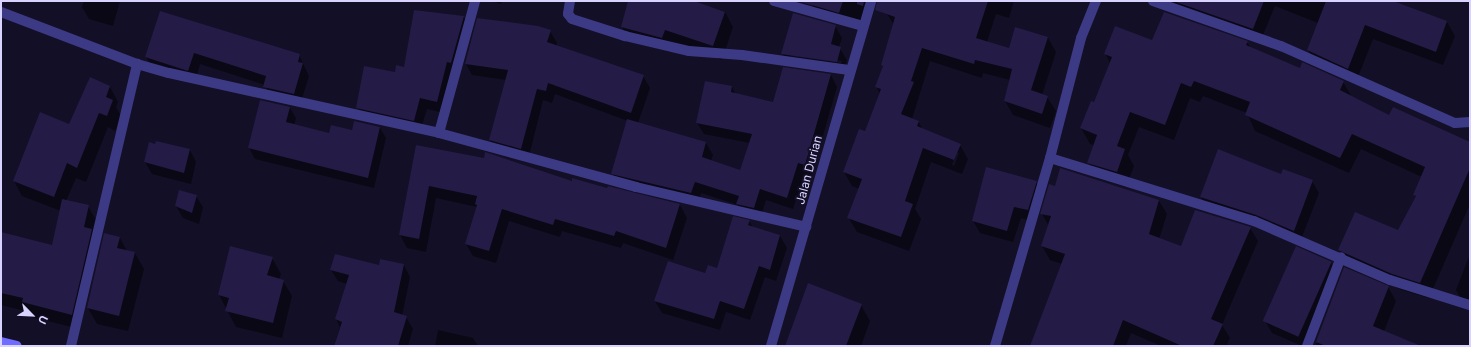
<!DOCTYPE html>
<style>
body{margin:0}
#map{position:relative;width:1471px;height:347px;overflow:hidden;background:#130f26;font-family:Inter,sans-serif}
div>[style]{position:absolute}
.shadow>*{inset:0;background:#0007}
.building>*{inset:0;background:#241b47;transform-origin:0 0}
.street>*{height:10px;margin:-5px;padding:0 5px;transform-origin:5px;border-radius:5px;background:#3d3a85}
.secondary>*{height:10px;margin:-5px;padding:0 5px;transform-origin:5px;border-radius:5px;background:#6f6bff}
span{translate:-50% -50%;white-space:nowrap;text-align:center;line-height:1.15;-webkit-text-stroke:4px #130f26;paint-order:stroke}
.street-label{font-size:12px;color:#d9d4ff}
.frame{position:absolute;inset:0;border:2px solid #d9d4ff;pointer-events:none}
.north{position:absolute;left:12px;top:295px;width:40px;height:40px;-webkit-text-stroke:3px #130f26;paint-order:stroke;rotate:114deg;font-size:11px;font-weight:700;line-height:16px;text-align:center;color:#d9d4ff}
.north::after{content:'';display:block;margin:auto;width:14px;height:18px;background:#d9d4ff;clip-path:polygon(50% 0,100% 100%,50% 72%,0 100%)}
</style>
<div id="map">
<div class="shadow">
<i style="clip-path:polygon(84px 1px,120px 1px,113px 26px,89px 19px,82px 7px)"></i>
<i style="clip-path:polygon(491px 1px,502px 1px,501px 4px)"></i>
<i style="clip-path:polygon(629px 1px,691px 1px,725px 12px,733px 27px,722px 60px,673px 44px,670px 52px,630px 42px,622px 27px)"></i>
<i style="clip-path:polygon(811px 1px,869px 1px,862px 26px,817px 16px)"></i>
<i style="clip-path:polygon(evenodd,892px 1px,1014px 1px,1009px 18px,996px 14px,987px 42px,1009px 49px,1016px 28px,1048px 38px,1056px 52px,1042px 95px,1047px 97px,1056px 111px,1050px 128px,1013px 115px,1005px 101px,1010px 80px,983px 73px,982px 78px,930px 61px,912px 119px,918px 121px,923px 130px,960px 145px,968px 159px,962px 174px,931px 162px,915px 209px,921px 219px,909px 251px,857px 232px,848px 217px,859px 189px,852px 186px,844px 172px,865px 132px,880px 94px,876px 86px,883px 68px,894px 25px,887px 14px,892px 1px,956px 153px,959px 153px,954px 166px,952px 165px,956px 153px)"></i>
<i style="clip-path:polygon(1167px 1px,1390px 1px,1447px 22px,1455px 36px,1443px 65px,1373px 39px,1356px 82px,1316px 64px,1308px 50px,1318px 23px,1275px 6px,1260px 42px)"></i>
<i style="clip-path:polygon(160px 12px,299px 55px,309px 76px,300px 105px,271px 99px,265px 85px,200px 64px,195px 82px,153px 68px,146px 57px)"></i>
<i style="clip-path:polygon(464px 17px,470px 28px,444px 113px,427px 109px,420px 132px,364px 119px,358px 108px)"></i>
<i style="clip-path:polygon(evenodd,835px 26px,842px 38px,839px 47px,847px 60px,843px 73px,789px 66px,782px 54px,835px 26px,791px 54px,842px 61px,841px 63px,791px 56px,791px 54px)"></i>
<i style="clip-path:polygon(550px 31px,557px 43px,556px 46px,643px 76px,650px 88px,638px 123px,706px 143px,713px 155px,711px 161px,741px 171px,750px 143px,704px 134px,697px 123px,732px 87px,736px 95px,773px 104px,831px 75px,837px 87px,811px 177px,805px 174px,793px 209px,766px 200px,760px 219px,744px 216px,738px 205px,701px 193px,698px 205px,619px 185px,612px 173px,628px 121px,555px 94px,552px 103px,543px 100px,528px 160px,496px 151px,490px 140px,506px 80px,472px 75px,466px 64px)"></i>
<i style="clip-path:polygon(1153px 42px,1247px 42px,1251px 48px,1301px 69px,1343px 82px,1352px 97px,1390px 116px,1470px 143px,1470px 204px,1429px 298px,1402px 290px,1349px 266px,1339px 250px,1398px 232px,1416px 197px,1414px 195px,1422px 177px,1361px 149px,1349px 173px,1255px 131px,1247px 113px,1203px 96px,1200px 102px,1190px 98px,1174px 140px,1139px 127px,1128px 155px,1134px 166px,1126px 187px,1097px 178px,1088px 163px,1094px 145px,1090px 144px,1081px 128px,1095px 103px,1110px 63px,1105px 53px)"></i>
<i style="clip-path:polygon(90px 78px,110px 87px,118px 102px,116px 107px,121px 116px,115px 131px,108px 127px,86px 182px,76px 178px,66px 201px,88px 206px,96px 220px,80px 329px,31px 317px,29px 312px,1px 305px,1px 233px,53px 246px,61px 211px,22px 196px,14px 181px,70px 125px)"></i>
<i style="clip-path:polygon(290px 108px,296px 118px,294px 126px,330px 134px,380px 128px,386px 138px,374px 188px,255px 159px,249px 148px)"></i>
<i style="clip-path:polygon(417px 146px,680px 205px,687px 218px,673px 260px,623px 243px,621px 248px,562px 231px,560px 237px,509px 221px,496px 263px,473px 256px,466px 244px,477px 207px,436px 198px,426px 252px,407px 248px,400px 235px)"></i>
<i style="clip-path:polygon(190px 150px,196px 162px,191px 184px,152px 174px,145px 162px)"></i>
<i style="clip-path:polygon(1219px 150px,1281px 175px,1312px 181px,1319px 193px,1300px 242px,1208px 209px,1201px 197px)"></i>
<i style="clip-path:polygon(1061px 169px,1159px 201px,1167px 214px,1159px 239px,1182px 248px,1250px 228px,1258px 241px,1222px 325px,1230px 338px,1227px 344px,1232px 346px,1161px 346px,1131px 333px,1126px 346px,1031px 346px,1062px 264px,1050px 260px,1042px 246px,1049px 226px,1042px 214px,1056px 187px)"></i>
<i style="clip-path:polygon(1036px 182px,1043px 193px,1034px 222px,1021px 218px,1013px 242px,980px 233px,973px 221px)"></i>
<i style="clip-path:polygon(196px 196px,203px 207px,199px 224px,183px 218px,176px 206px)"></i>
<i style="clip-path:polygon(749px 221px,753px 227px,780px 236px,787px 248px,776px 281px,765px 277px,750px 320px,726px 312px,720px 330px,662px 313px,655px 301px,717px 270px)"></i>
<i style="clip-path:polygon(120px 238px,127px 251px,135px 253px,144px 269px,128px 331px,97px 324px,88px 308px)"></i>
<i style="clip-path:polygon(1470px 254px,1470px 309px,1466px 307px,1456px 290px)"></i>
<i style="clip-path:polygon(272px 258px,281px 274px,279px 280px,283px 281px,292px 296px,282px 338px,236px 327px,219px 295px)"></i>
<i style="clip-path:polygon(1331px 263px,1338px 275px,1311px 346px,1302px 346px,1272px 333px,1265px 321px)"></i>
<i style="clip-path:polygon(404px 265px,410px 277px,402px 316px,406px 317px,413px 329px,408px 346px,334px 346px,340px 327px,336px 319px,347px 284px,338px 281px,331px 270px)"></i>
<i style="clip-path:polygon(1345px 268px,1388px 287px,1396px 301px,1384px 331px,1411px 346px,1317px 346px,1316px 344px)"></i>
<i style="clip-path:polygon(861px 305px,870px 321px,861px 346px,787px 346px)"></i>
<i style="clip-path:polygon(438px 330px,473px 338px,478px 346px,435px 346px)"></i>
</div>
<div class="building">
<i style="clip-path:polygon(628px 1px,694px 1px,725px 12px,713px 46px,665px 30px,662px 38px,621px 27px)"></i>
<i style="clip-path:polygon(798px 1px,843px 1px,839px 13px)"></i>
<i style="clip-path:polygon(857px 1px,864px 1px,863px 6px,857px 4px)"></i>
<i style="clip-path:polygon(877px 1px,988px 1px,976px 38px,1009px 48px,1015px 27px,1048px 37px,1031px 90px,1048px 96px,1042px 114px,1004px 101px,1012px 69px,975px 60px,974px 64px,922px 48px,911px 81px,914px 82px,901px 114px,919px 121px,917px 126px,961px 144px,954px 160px,923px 148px,905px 201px,913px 204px,901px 237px,847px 218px,862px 179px,843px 172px,859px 129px,865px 131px,881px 89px,875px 87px,883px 66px,881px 65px,895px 17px,875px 10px)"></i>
<i style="clip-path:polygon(1173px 1px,1264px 1px,1253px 29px)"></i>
<i style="clip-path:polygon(1326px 1px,1393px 1px,1447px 21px,1436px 52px,1365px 25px,1348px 69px,1307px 50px)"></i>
<i style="clip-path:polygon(414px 10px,464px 16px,451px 63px,447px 62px,437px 102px,420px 98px,414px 121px,356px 108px,364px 66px,395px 72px,396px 65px,404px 67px)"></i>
<i style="clip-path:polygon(160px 11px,300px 54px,298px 62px,303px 63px,294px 94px,263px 87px,266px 76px,194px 53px,188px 71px,145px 57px)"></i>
<i style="clip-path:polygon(1164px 12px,1248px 41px,1246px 45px,1300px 68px,1302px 62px,1344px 81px,1340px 90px,1389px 115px,1393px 107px,1470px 142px,1470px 168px,1420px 283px,1392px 274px,1338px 250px,1355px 212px,1398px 230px,1416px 196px,1413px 195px,1425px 167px,1352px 134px,1340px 158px,1245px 115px,1250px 102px,1194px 81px,1191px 87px,1181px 83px,1165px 125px,1130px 112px,1117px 146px,1125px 149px,1117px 172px,1087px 163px,1097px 135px,1080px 128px,1091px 101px,1094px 102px,1112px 57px,1104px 54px,1115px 26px,1152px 40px)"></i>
<i style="clip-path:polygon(793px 13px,836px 25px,831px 44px,841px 47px,837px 62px,781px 54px)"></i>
<i style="clip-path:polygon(477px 18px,538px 26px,551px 30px,547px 42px,644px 75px,631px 113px,548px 83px,546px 91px,537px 89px,521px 149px,489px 140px,508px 70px,465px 64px)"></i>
<i style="clip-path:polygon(783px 67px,831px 74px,805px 165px,798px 163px,787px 198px,760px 189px,754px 208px,736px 204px,739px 196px,695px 182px,691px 193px,611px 174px,627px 119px,706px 142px,702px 157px,740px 170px,752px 134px,696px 123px,705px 81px,732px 86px,731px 92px,773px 102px)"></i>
<i style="clip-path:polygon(90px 77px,110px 86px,106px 97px,113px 100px,107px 116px,99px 113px,77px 168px,67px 163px,54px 197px,13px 181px,40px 112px,69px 124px)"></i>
<i style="clip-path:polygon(260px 100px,290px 107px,286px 122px,329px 133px,331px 125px,352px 130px,354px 121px,380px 127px,368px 178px,248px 148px)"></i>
<i style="clip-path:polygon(156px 141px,190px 149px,184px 173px,144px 162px,149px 142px,155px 144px)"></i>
<i style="clip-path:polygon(416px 145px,484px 158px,485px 152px,572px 181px,572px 178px,607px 188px,608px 186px,680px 204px,666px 248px,616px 231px,614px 236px,555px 219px,553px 225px,502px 209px,489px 251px,465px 244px,477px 205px,475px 204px,477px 196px,429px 186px,419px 239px,399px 235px)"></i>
<i style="clip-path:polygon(1218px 149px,1281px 174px,1283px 169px,1313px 180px,1294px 231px,1256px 215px,1200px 197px)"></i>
<i style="clip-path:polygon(986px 167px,1037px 181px,1028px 210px,1014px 207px,1007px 231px,972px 221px)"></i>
<i style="clip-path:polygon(1060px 168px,1159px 200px,1149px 234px,1181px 246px,1195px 210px,1251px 227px,1211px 319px,1223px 324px,1213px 346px,1182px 346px,1123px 320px,1113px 346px,1030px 346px,1065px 254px,1041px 246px,1051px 216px,1040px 214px,1049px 184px,1055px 186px)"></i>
<i style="clip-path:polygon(179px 190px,197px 195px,192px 213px,175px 206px)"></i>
<i style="clip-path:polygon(62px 199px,89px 205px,84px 227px,92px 229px,72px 315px,22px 302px,23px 298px,1px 293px,1px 232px,52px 245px)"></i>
<i style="clip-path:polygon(733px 216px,750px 220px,748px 225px,780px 235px,770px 270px,759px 266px,744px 309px,720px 301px,714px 319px,654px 301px,668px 261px,705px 273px,708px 265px,717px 268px)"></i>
<i style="clip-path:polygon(104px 233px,120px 237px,117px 248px,135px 252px,119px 316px,87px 308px)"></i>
<i style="clip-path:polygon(230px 246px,273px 257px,267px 275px,284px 280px,273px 323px,225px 311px,229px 298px,218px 295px)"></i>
<i style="left:1296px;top:246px;width:39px;height:82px;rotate:24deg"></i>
<i style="clip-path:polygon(335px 254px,379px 265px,380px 259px,404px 264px,394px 312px,407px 316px,398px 346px,334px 346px,342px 322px,335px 319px,349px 275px,330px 270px)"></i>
<i style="clip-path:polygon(1344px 267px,1389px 286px,1373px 326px,1421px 346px,1326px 346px,1316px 342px)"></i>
<i style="clip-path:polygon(808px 283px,862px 304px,846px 346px,785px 346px)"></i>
</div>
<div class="street">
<i style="left:570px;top:1px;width:13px;rotate:99deg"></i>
<i style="left:568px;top:14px;width:6px;rotate:51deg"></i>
<i style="left:572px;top:19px;width:56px;rotate:17.8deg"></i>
<i style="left:625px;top:36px;width:66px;rotate:13.2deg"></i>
<i style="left:689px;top:51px;width:53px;rotate:4.3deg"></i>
<i style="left:742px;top:55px;width:108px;rotate:8deg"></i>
<i style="left:774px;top:1px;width:92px;rotate:15.7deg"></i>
<i style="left:1153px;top:1px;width:136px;rotate:19.4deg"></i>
<i style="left:1281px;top:46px;width:190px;rotate:23.9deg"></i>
<i style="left:1455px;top:123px;width:15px;rotate:-4deg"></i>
<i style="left:1px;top:12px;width:146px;rotate:20.9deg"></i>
<i style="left:137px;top:64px;width:33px;rotate:16deg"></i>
<i style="left:169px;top:73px;width:277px;rotate:12.5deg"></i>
<i style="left:439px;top:133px;width:204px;rotate:15.3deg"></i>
<i style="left:636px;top:187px;width:175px;rotate:13.2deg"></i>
<i style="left:439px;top:133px;width:137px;rotate:-74.7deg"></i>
<i style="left:1050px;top:158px;width:214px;rotate:17.2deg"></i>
<i style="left:1254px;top:221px;width:148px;rotate:23.5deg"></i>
<i style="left:1390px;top:280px;width:84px;rotate:17.4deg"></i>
<i style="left:71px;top:346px;width:290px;rotate:-76.8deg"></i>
<i style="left:771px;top:346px;width:359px;rotate:-73.8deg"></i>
<i style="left:995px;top:346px;width:196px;rotate:-73.7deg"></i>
<i style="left:1050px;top:158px;width:124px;rotate:-75.5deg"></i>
<i style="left:1081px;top:38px;width:40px;rotate:-68deg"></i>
<i style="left:1307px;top:346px;width:95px;rotate:-69.1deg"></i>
</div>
<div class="secondary">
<i style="left:1px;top:342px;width:16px;rotate:14deg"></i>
</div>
<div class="street-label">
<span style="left:809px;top:170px;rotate:-75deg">Jalan Durian</span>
</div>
<div class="frame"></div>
<div class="north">U</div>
</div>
